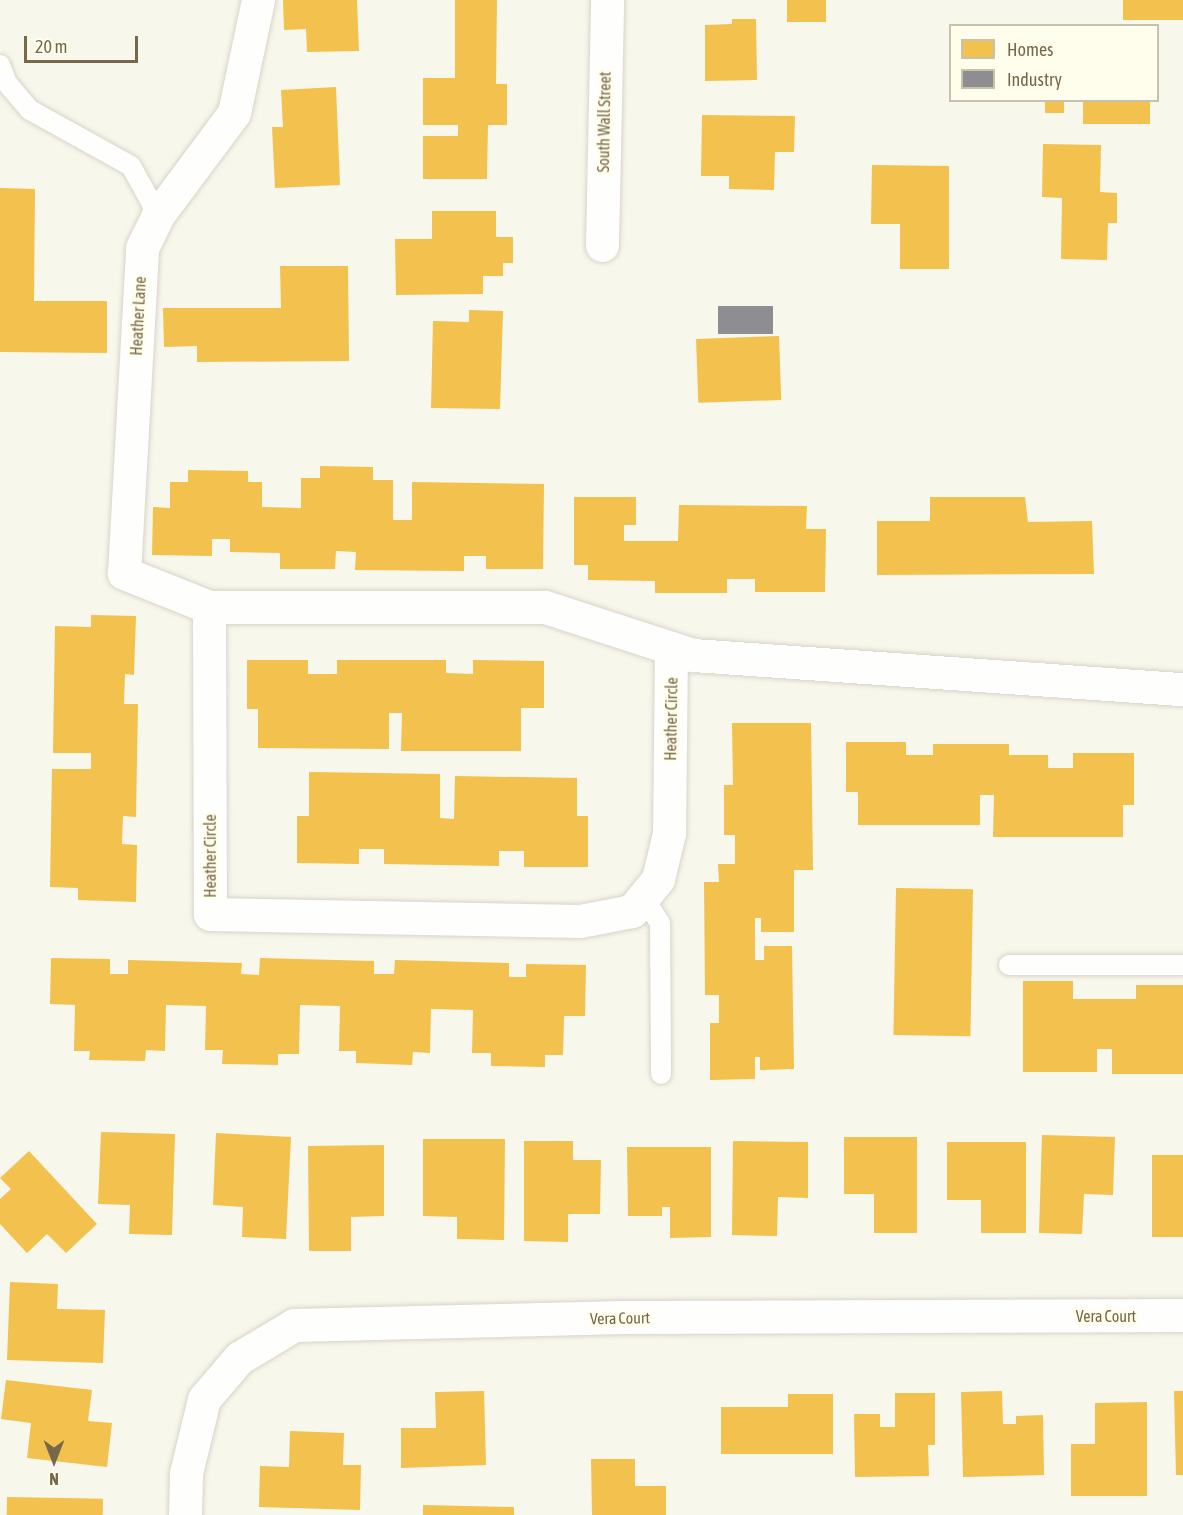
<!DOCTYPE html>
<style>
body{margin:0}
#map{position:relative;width:1183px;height:1515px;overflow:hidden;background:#f8f7eb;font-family:"Asap Condensed",sans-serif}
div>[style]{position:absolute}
.homes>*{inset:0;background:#f2c14e;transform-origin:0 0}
.industry>*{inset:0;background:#8d8d92;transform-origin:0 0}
.roads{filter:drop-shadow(0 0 2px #d7d4c9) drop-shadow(0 0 2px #d7d4c9)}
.service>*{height:20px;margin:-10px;padding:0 10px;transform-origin:10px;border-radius:10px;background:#fefefc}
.minor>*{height:33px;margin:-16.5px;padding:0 16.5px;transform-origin:16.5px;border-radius:16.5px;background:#fefefc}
span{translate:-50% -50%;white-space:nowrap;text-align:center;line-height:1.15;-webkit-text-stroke:6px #fffeed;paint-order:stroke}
.street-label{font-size:16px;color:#776849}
.legend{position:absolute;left:949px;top:24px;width:210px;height:78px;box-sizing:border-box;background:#fffeed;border:2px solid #c9c2ab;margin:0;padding:8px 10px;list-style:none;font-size:18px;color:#776849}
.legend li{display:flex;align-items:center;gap:12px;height:30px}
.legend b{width:30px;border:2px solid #c9c2ab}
.north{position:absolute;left:24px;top:1431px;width:60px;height:60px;-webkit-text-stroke:4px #fffeed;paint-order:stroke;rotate:180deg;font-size:16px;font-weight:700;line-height:24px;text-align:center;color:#776849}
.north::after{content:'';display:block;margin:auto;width:21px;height:27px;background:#776849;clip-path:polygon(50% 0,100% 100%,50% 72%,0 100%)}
.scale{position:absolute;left:24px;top:36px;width:114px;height:27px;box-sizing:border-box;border:3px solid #776849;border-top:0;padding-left:8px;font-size:18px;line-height:21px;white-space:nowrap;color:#776849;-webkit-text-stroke:4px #fffeed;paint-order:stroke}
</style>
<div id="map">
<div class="homes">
<i style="clip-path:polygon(283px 0,357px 0,359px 51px,307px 52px,306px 29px,284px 30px)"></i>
<i style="clip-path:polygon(455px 0,497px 0,496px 84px,507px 84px,507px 125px,488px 125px,487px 179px,423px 179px,423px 136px,458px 136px,458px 125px,423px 125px,423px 78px,455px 78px)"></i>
<i style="left:787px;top:0;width:39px;height:22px"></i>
<i style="left:1123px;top:0;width:60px;height:20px"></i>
<i style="clip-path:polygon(732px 19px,756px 19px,757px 80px,705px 81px,705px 25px,732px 24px)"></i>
<i style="clip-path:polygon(336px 87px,340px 185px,275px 188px,272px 127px,283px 127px,281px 90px)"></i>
<i style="left:1045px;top:100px;width:19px;height:13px"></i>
<i style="left:1083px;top:100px;width:67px;height:24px"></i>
<i style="clip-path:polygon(702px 115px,795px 116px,794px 152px,775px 152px,774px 190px,729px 189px,729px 176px,701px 176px)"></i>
<i style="clip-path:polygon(1043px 144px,1101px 145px,1100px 192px,1117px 193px,1117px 223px,1108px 223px,1107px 260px,1061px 259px,1062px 198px,1042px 197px)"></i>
<i style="clip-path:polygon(872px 165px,949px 166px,949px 269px,900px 269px,900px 224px,871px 224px)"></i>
<i style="clip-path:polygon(0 188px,35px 189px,34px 301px,107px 301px,107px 353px,0 352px)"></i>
<i style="clip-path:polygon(432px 211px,496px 211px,496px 237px,513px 237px,513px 263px,503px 263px,503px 276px,483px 276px,483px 294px,396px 295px,395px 239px,432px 239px)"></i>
<i style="clip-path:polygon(280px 266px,348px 266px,349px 361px,197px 362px,197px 346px,164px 347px,163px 308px,281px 308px)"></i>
<i style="clip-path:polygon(469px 310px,503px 311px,500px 409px,431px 408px,433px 321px,469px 322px)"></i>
<i style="left:779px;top:336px;width:64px;height:83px;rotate:88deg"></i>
<i style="clip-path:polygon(320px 466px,373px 467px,373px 480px,393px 480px,393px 520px,412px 520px,412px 482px,544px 484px,543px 569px,486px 569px,486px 556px,464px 556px,464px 571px,355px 570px,356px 552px,336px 551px,335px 569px,280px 569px,280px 553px,230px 552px,230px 539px,212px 539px,212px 556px,152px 555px,153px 507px,170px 508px,170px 482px,188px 482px,188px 470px,248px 471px,248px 482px,262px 482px,262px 507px,301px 508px,301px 478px,320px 478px)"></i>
<i style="clip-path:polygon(574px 497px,636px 497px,636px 525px,624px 525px,624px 541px,678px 541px,679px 505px,807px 506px,806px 529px,826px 529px,825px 592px,755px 592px,755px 579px,727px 579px,727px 593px,655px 593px,655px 581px,588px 580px,588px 565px,574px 565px)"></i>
<i style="clip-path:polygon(930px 497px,1025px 497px,1028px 522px,1092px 521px,1094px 574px,877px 575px,877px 521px,930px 521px)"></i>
<i style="clip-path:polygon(91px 615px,136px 616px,134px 675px,125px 674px,124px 704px,138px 704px,136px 817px,123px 816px,122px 844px,137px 845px,136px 902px,78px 900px,78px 888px,50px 887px,52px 769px,91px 769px,91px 753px,53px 753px,55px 626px,91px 627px)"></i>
<i style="clip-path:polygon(247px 660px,308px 660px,308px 674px,337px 674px,337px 660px,446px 660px,446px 673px,473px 674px,473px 660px,544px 661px,544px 708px,521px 708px,521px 751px,401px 751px,402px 713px,389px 713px,389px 749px,258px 748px,258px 709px,247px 709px)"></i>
<i style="clip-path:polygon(732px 723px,811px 723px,813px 870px,794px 870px,794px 932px,761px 932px,761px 918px,755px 918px,755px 960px,764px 960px,764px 946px,792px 946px,794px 1069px,760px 1070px,760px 1057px,755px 1057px,755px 1079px,710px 1080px,710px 1023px,719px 1023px,719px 995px,705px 995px,704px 882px,719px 882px,718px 864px,735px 864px,735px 835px,724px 835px,724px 785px,733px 785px)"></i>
<i style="clip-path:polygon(846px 742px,906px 742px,906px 755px,933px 755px,933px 744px,1009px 744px,1009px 755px,1048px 755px,1048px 768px,1073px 768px,1073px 753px,1134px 753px,1134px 805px,1123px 805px,1123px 837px,993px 837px,994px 795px,980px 795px,980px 825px,858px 825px,858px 792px,846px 792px)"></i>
<i style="clip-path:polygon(309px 772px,440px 774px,440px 818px,454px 819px,455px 776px,577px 778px,577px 816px,588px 816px,588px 867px,524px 867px,524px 851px,499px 851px,499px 866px,384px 864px,384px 849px,359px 849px,359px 864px,297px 863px,297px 816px,309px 816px)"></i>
<i style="left:896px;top:888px;width:77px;height:147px;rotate:1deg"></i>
<i style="clip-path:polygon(51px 958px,110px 959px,110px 974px,128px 974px,128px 960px,242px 963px,241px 974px,259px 975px,260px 958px,374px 961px,374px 974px,394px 974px,395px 960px,509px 963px,509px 977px,526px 977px,526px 964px,586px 965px,585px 1016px,564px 1016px,563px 1055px,545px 1055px,545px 1067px,491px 1066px,491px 1053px,472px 1053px,473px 1010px,431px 1009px,430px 1053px,413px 1052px,412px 1065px,356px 1063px,356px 1051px,339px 1051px,340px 1006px,300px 1005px,299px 1054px,278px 1054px,278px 1065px,222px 1064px,223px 1050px,205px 1050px,206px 1006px,166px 1005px,165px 1051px,146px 1050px,145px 1061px,89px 1060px,90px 1051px,74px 1051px,75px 1005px,50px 1004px)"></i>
<i style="clip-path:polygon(1023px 981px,1073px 981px,1073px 999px,1136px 999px,1136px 985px,1183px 985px,1183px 1074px,1112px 1074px,1112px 1049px,1097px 1049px,1097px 1072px,1023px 1072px)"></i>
<i style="clip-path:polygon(101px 1132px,175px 1134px,172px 1235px,129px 1234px,130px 1205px,98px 1204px)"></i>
<i style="clip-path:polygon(216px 1133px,291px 1137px,286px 1239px,242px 1237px,243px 1207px,213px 1205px)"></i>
<i style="clip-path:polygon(1042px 1135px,1115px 1137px,1113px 1195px,1084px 1194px,1082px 1234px,1039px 1233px)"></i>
<i style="clip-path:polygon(844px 1137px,917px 1137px,917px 1233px,874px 1233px,874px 1194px,844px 1194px)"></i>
<i style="clip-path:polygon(423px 1139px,505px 1139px,504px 1240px,457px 1239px,457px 1217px,423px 1216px)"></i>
<i style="clip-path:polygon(524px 1141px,573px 1141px,573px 1160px,601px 1160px,600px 1214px,568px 1214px,568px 1242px,524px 1241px)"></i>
<i style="clip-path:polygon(733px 1141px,808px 1142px,808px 1198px,778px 1197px,777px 1236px,732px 1235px)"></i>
<i style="clip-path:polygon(947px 1142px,1026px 1142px,1026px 1233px,981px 1233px,981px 1200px,947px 1200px)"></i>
<i style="clip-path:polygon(384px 1145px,384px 1216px,351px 1217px,351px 1251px,309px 1251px,308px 1146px)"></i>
<i style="clip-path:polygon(627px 1147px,711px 1147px,711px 1237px,670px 1238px,670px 1207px,662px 1207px,662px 1216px,628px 1216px)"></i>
<i style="clip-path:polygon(29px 1151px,97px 1224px,66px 1253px,47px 1234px,27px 1253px,0 1224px,0 1199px,11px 1189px,0 1178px)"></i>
<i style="left:1183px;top:1155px;width:82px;height:31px;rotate:90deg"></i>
<i style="clip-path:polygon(10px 1282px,58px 1284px,57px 1309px,105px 1310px,103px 1363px,7px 1360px)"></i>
<i style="clip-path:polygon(6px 1380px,92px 1390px,88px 1421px,112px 1423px,107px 1467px,27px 1458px,31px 1423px,1px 1419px)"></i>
<i style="clip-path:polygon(484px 1391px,486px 1465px,401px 1468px,401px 1428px,436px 1428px,435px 1392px)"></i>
<i style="clip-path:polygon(1002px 1391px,1003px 1424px,1016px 1424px,1016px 1416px,1043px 1415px,1044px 1475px,963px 1477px,961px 1392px)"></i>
<i style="clip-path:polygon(1174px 1391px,1183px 1391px,1183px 1475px,1176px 1475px)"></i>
<i style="clip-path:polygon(895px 1393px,935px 1393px,935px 1445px,928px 1445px,929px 1476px,855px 1477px,854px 1414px,880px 1414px,880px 1427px,895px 1427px)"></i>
<i style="clip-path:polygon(788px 1394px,833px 1394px,833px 1454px,721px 1454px,721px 1407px,788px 1407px)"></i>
<i style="clip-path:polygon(1147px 1402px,1147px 1496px,1071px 1496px,1071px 1444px,1095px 1444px,1095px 1403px)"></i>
<i style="clip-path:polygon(290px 1431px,344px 1433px,343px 1465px,361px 1465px,360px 1510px,259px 1507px,260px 1466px,289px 1467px)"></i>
<i style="clip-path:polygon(591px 1459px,635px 1459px,635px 1486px,666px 1486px,666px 1515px,592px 1515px)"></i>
<i style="left:7px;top:1497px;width:96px;height:18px;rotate:1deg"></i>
<i style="clip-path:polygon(423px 1505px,514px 1507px,514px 1515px,423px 1515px)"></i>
</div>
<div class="industry">
<i style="left:718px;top:306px;width:55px;height:28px"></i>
</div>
<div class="roads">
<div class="service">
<i style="left:0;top:65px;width:19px;rotate:69deg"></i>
<i style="left:7px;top:83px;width:35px;rotate:50deg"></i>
<i style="left:30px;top:110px;width:115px;rotate:29deg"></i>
<i style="left:131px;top:166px;width:56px;rotate:61.1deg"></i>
<i style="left:643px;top:897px;width:31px;rotate:57deg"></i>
<i style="left:660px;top:923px;width:151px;rotate:89.6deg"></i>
<i style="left:1009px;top:965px;width:174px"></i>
</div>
<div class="minor">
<i style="left:602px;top:245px;width:245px;rotate:-88.8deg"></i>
<i style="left:209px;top:607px;width:92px;rotate:-158.2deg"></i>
<i style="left:124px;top:573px;width:325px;rotate:-86.8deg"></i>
<i style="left:142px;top:248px;width:37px;rotate:-64deg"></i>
<i style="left:158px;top:215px;width:127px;rotate:-53.3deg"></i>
<i style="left:234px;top:113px;width:116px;rotate:-78deg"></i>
<i style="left:671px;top:648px;width:185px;rotate:90.6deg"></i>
<i style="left:669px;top:833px;width:47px;rotate:103.4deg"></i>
<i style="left:658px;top:879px;width:41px;rotate:129.1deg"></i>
<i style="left:632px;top:911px;width:53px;rotate:169.1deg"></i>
<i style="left:580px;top:921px;width:370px;rotate:-178.9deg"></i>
<i style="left:210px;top:914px;width:307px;rotate:-90.2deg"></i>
<i style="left:209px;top:607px;width:336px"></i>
<i style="left:545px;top:607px;width:156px;rotate:18deg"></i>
<i style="left:693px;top:655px;width:491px;rotate:4deg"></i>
<i style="left:185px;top:1515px;width:42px;rotate:-88.6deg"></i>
<i style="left:186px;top:1473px;width:76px;rotate:-76.3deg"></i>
<i style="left:204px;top:1399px;width:54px;rotate:-49.5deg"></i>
<i style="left:239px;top:1358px;width:64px;rotate:-31deg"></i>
<i style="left:294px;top:1325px;width:330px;rotate:-1.4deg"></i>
<i style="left:624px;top:1317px;width:559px;rotate:-0.2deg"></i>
</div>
</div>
<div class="street-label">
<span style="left:604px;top:122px;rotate:-89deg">South Wall Street</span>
<span style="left:138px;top:316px;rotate:-87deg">Heather Lane</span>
<span style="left:671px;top:719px;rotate:-89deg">Heather Circle</span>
<span style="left:210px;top:856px;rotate:-90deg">Heather Circle</span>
<span style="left:1106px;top:1316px">Vera Court</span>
<span style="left:620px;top:1318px;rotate:-1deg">Vera Court</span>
</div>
<ul class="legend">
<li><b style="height:16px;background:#f2c14e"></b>Homes</li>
<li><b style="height:16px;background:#8d8d92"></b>Industry</li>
</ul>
<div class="north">N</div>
<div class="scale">20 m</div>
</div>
